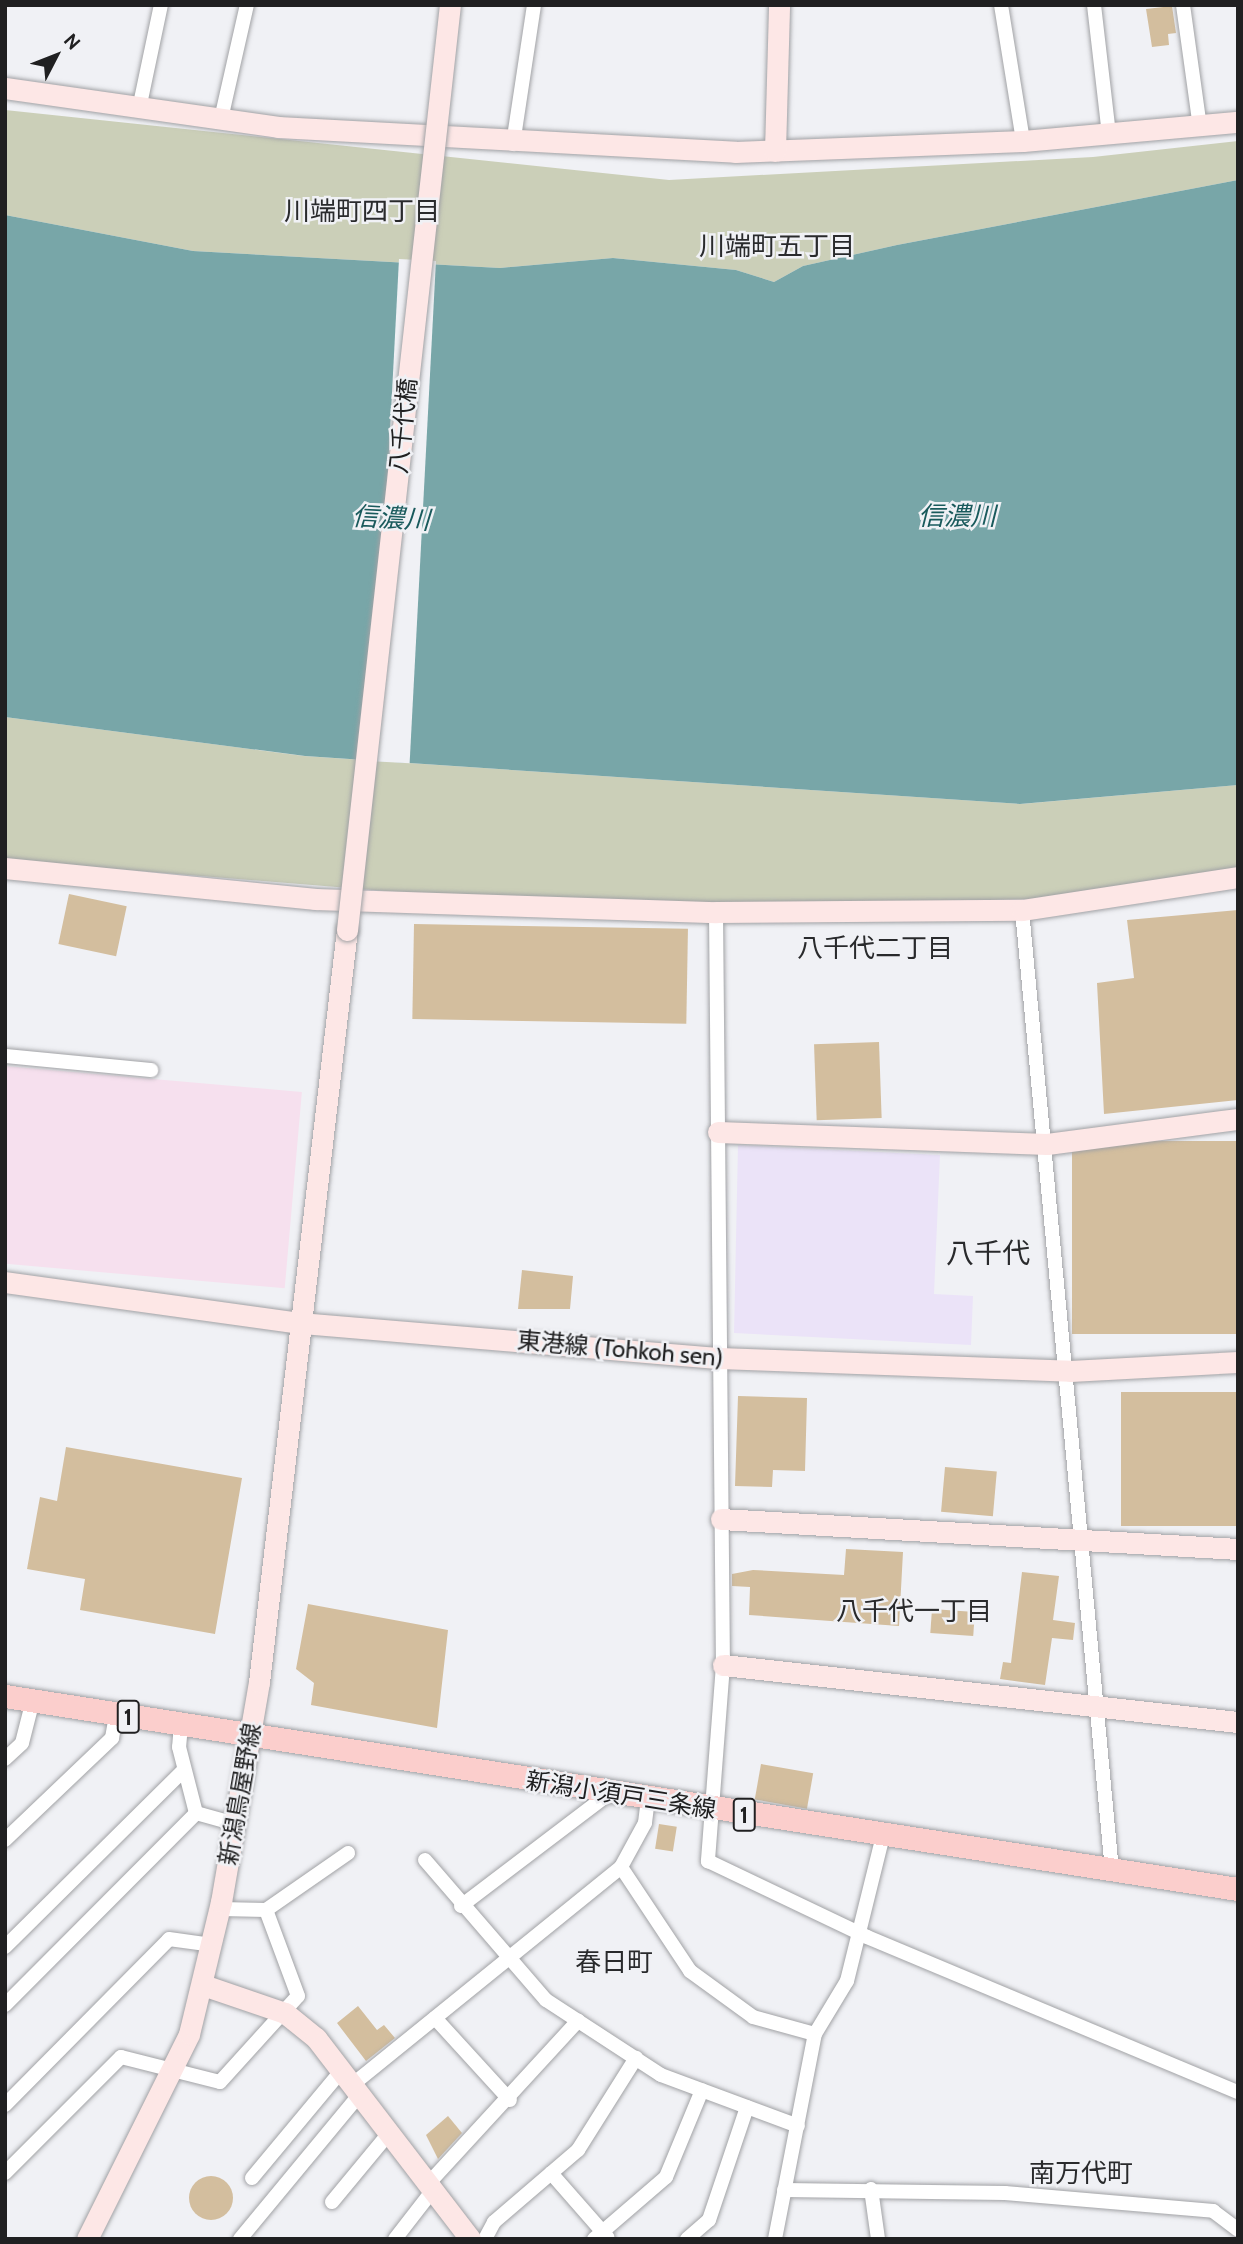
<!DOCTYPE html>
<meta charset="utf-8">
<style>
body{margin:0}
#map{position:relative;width:1243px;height:2244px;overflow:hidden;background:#f0f1f5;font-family:Cabin,"Noto Sans JP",sans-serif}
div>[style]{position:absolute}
.education>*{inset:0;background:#f6e0ee;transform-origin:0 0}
.medical>*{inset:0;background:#ebe3f8}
.green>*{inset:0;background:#cbcfb8}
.water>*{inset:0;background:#78a6a8}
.pier>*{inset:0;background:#f0f1f5;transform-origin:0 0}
.building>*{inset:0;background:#d3be9e;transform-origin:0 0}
.round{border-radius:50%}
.roads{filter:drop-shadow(0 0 2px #a1a2a5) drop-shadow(0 0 2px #a1a2a5)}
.street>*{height:14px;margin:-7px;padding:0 7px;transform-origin:7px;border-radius:7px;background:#fff}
.secondary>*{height:21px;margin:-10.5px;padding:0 10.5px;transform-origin:10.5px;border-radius:10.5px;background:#fde7e6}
.primary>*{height:23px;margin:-11.5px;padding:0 11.5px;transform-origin:11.5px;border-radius:11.5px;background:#fbcecc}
.bridges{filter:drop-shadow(0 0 2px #a1a2a5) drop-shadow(0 0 2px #a1a2a5)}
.secondary-bridge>*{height:21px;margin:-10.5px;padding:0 10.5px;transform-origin:10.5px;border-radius:10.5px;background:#fde7e6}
span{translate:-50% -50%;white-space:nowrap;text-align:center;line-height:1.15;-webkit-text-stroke:5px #f0f1f5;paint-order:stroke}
.shield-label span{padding:2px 5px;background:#f0f1f5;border:2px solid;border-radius:5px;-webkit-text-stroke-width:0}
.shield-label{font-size:23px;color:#202021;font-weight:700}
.street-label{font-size:24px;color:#202021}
.neighbourhood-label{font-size:26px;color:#292a2c}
.water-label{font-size:26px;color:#195a5c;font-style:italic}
.quarter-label{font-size:28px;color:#292a2c}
.frame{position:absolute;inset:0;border:7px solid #202021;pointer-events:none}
.north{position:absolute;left:21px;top:21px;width:70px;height:70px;-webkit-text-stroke:5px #f0f1f5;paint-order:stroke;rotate:48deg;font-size:19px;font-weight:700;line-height:28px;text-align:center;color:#202021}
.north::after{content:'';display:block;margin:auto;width:24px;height:32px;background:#202021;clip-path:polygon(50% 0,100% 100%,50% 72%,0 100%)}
</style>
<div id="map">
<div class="education">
<i style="left:5px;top:1066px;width:298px;height:197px;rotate:5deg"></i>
</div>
<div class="medical">
<i style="clip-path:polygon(738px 1145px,940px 1155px,934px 1294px,973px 1296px,971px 1345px,734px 1333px)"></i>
</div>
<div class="green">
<i style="clip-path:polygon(5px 110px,669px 180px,1093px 157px,1238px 141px,1238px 180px,897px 245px,803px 266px,774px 282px,736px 270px,613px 258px,500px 268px,193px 251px,5px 215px)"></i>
<i style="clip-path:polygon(5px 717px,304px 756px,1021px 804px,1238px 785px,1238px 870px,1043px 899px,743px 905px,471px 898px,5px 860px)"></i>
</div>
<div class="water">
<i style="clip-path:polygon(1238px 180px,1238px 785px,1020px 804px,305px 756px,5px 717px,5px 215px,193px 251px,500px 268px,613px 258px,736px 270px,774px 282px,803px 266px,897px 245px)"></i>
</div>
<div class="pier">
<i style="left:399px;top:259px;width:37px;height:503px;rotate:3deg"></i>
</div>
<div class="building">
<i style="clip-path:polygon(1172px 6px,1176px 33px,1168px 34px,1169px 45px,1152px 47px,1146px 9px)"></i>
<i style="left:69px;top:894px;width:59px;height:51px;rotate:12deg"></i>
<i style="clip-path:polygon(1238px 910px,1238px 1100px,1104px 1114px,1097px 983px,1134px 978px,1127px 920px)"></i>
<i style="left:414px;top:924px;width:274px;height:95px;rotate:1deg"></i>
<i style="left:879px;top:1042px;width:76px;height:65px;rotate:88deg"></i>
<i style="left:1238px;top:1141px;width:193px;height:166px;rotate:90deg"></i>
<i style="clip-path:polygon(522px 1270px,573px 1276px,570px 1309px,518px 1309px)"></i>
<i style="left:1238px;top:1392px;width:134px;height:117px;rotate:90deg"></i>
<i style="clip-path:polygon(738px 1396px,807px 1398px,805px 1471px,773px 1470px,772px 1487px,735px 1486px)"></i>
<i style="clip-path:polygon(66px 1447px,242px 1478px,215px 1634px,80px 1610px,85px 1579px,27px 1569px,40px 1497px,57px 1501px)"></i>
<i style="left:945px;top:1467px;width:52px;height:45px;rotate:5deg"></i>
<i style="clip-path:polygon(846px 1549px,903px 1552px,899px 1626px,749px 1615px,750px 1587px,732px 1586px,732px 1574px,753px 1570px,844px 1575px)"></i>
<i style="clip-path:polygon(1022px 1572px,1059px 1576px,1053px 1620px,1075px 1623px,1073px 1640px,1052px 1638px,1045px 1685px,1000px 1679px,1003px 1662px,1011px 1663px)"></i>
<i style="clip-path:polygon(308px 1604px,448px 1630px,437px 1728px,311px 1705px,314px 1683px,296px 1669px)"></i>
<i style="left:932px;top:1609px;width:43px;height:24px;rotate:4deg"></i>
<i style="left:761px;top:1764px;width:53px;height:36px;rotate:10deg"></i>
<i style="left:659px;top:1824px;width:18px;height:25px;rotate:9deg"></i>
<i style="clip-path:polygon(358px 2006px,377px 2030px,384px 2025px,395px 2038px,366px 2061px,337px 2023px)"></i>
<i style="clip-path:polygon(448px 2116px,462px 2133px,438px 2159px,426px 2135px)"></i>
<i class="round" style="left:189px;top:2176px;width:44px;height:44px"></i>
</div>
<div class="roads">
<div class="street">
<i style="left:1001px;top:5px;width:138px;rotate:80.8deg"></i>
<i style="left:1094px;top:5px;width:131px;rotate:83.4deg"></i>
<i style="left:1183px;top:5px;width:124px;rotate:82.1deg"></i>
<i style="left:139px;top:109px;width:106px;rotate:-78.1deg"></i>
<i style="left:221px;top:119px;width:117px;rotate:-77.2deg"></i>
<i style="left:513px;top:144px;width:141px;rotate:-81.4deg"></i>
<i style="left:1022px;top:910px;width:965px;rotate:84.65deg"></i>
<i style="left:716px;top:912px;width:753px;rotate:89.47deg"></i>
<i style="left:723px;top:1665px;width:197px;rotate:94.4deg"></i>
<i style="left:708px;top:1861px;width:176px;rotate:25.5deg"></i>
<i style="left:867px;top:1937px;width:402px;rotate:22.7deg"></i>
<i style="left:5px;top:1056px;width:147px;rotate:5.5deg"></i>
<i style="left:181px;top:1725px;width:22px;rotate:95deg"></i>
<i style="left:179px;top:1747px;width:68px;rotate:75.6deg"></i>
<i style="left:196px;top:1813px;width:41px;rotate:15.4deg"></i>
<i style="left:5px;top:1759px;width:23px;rotate:-43deg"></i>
<i style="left:22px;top:1743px;width:44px;rotate:-75.7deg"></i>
<i style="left:5px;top:1840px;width:148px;rotate:-43.6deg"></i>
<i style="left:112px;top:1738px;width:23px;rotate:-80deg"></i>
<i style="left:425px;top:1860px;width:185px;rotate:49.2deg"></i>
<i style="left:546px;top:2000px;width:137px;rotate:33.1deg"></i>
<i style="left:661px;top:2075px;width:146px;rotate:20.4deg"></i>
<i style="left:621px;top:1867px;width:125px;rotate:56.4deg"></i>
<i style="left:690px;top:1971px;width:78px;rotate:36.1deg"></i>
<i style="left:753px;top:2017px;width:64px;rotate:15.3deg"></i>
<i style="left:461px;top:1906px;width:187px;rotate:-37.2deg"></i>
<i style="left:220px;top:1909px;width:46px;rotate:1.2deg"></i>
<i style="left:266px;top:1910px;width:100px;rotate:-34.8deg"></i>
<i style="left:5px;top:1947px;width:252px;rotate:-44.7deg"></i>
<i style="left:5px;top:2005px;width:271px;rotate:-45.1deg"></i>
<i style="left:435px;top:2018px;width:111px;rotate:47.6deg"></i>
<i style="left:352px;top:2085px;width:346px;rotate:-39deg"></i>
<i style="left:621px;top:1867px;width:50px;rotate:-61.4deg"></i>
<i style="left:645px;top:1823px;width:23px;rotate:-83deg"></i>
<i style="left:5px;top:2105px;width:233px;rotate:-45.3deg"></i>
<i style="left:169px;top:1939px;width:43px;rotate:7.9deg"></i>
<i style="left:5px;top:2173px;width:164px;rotate:-45deg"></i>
<i style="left:121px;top:2057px;width:102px;rotate:14.2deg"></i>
<i style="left:220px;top:2082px;width:116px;rotate:-47.8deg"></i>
<i style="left:298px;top:1996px;width:92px;rotate:-110.4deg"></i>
<i style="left:551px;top:2173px;width:86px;rotate:48.8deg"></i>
<i style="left:252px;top:2178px;width:139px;rotate:-50.2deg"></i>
<i style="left:428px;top:2184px;width:222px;rotate:-47.4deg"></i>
<i style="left:871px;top:2189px;width:50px;rotate:82deg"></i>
<i style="left:784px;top:2190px;width:221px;rotate:0.8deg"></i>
<i style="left:1005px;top:2193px;width:209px;rotate:4.9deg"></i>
<i style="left:1213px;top:2211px;width:31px;rotate:37deg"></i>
<i style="left:332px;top:2202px;width:89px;rotate:-50.4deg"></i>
<i style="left:240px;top:2239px;width:187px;rotate:-50.4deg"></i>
<i style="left:395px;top:2239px;width:62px;rotate:-52.2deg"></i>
<i style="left:485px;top:2239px;width:19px;rotate:-62deg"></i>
<i style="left:494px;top:2222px;width:111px;rotate:-40.6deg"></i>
<i style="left:578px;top:2150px;width:109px;rotate:-57.8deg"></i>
<i style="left:594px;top:2239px;width:95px;rotate:-40.7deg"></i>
<i style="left:666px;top:2177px;width:94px;rotate:-67.5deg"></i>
<i style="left:687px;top:2239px;width:29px;rotate:-41deg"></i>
<i style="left:709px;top:2220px;width:119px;rotate:-71.4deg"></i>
<i style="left:775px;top:2239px;width:209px;rotate:-79deg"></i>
<i style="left:815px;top:2034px;width:62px;rotate:-58.9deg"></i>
<i style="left:847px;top:1981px;width:150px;rotate:-76.1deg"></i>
</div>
<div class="secondary">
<i style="left:5px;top:88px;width:276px;rotate:8.1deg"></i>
<i style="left:278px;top:127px;width:458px;rotate:3.1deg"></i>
<i style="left:735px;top:152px;width:288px;rotate:-2.2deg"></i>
<i style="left:1023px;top:141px;width:216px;rotate:-5.1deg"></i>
<i style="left:775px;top:151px;width:146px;rotate:-88.4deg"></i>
<i style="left:5px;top:868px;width:312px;rotate:5.7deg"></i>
<i style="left:315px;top:899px;width:401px;rotate:1.9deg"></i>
<i style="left:716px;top:912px;width:306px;rotate:-0.4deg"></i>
<i style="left:1022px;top:910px;width:219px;rotate:-8.7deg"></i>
<i style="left:718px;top:1132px;width:329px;rotate:2.1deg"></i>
<i style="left:1047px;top:1144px;width:193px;rotate:-7.5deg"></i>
<i style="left:5px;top:1282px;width:299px;rotate:7.9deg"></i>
<i style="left:301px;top:1323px;width:419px;rotate:4.8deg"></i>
<i style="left:719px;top:1358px;width:351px;rotate:2.1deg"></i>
<i style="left:1070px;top:1371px;width:168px;rotate:-3.1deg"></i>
<i style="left:721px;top:1519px;width:518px;rotate:3.32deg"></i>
<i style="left:723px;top:1665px;width:518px;rotate:6.32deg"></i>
<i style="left:203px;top:1985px;width:87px;rotate:18.9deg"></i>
<i style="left:285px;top:2013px;width:40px;rotate:39deg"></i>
<i style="left:316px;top:2038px;width:253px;rotate:52.5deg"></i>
<i style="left:87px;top:2239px;width:229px;rotate:-63.5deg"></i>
<i style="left:189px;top:2034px;width:136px;rotate:-76.4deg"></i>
<i style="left:221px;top:1902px;width:223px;rotate:-80.2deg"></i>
<i style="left:259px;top:1682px;width:757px;rotate:-83.33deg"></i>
</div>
<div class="primary">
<i style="left:5px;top:1696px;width:1248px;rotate:8.9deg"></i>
</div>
</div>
<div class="bridges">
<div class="secondary-bridge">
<i style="left:347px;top:930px;width:931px;rotate:-83.65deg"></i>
</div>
</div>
<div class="shield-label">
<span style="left:128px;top:1717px">1</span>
<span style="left:744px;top:1815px">1</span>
</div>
<div class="street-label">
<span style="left:403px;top:426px;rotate:-84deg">八千代橋</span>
<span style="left:620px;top:1349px;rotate:5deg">東港線 (Tohkoh sen)</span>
<span style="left:240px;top:1794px;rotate:-80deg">新潟鳥屋野線</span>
<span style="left:621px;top:1795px;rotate:9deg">新潟小須戸三条線</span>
</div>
<div class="neighbourhood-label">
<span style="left:362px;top:212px">川端町四丁目</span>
<span style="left:777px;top:247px">川端町五丁目</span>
<span style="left:875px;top:949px">八千代二丁目</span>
<span style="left:914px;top:1612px">八千代一丁目</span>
<span style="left:614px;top:1963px">春日町</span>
<span style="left:1081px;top:2174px">南万代町</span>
</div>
<div class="water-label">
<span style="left:957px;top:517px">信濃川</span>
<span style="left:391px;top:519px;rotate:3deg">信濃川</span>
</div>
<div class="quarter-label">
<span style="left:988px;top:1253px">八千代</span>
</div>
<div class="frame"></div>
<div class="north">N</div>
</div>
